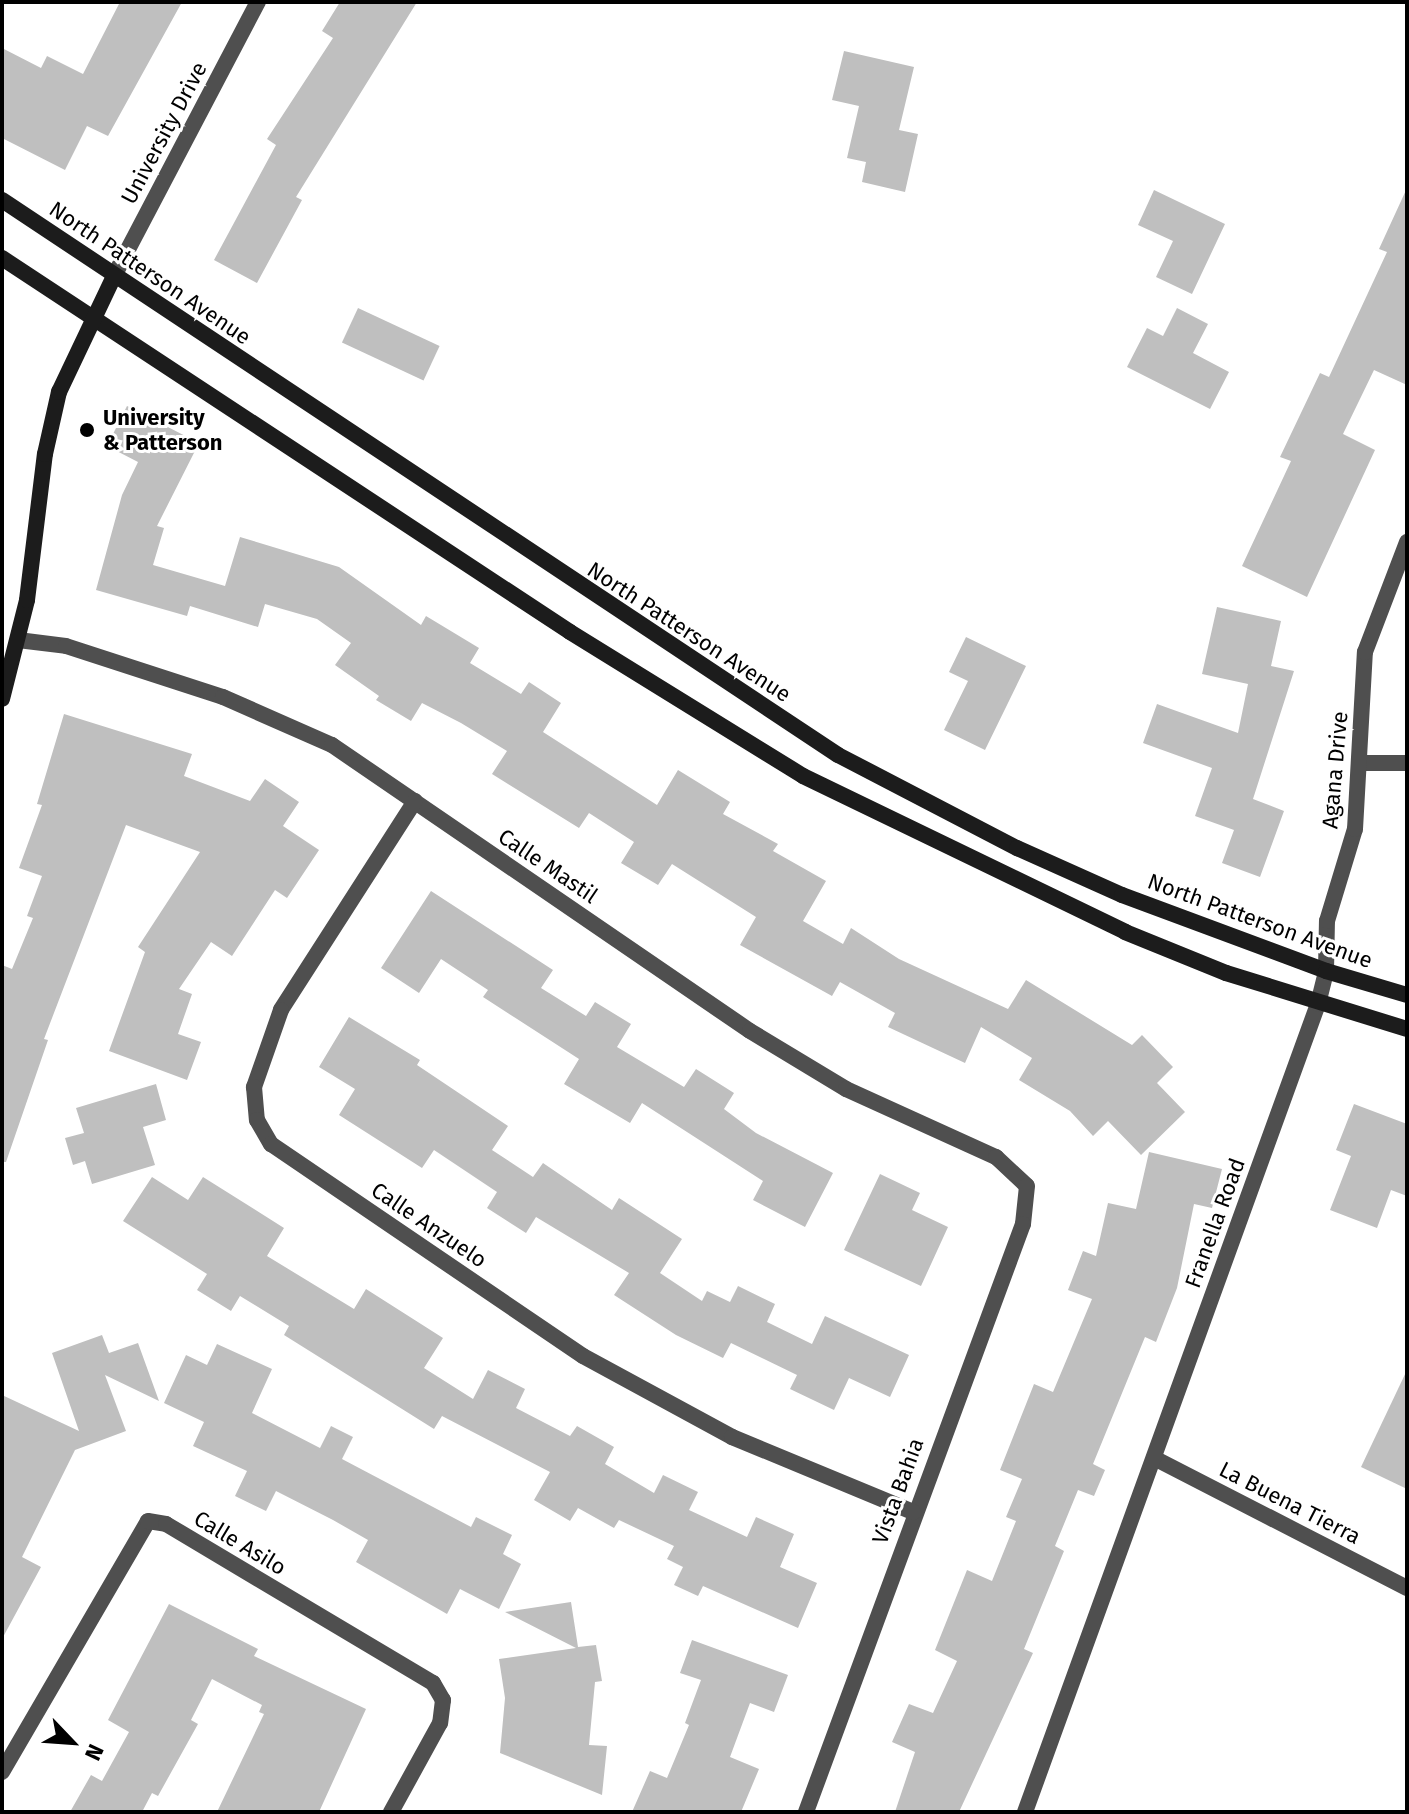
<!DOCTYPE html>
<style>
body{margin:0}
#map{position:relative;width:1409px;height:1814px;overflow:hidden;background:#fff;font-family:"Fira Sans",sans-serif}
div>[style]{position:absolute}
.building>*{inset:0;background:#bfbfbf;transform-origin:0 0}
.street>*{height:16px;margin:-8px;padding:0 8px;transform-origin:8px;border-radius:8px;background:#4f4f4f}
.secondary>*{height:16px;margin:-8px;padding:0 8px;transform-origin:8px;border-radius:8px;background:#1c1c1c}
.dots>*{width:22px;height:22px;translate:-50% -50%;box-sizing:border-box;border:4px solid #fff;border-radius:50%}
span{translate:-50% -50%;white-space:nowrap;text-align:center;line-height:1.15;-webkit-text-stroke:6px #fff;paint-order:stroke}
.street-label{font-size:22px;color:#000}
.poi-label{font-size:22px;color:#000;font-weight:700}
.left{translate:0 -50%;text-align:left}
.frame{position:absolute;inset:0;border:4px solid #000;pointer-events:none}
.north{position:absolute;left:32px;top:1702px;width:80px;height:80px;-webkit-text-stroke:6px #fff;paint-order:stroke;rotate:115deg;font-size:22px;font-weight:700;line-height:32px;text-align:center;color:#000}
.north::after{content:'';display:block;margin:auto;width:28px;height:36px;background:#000;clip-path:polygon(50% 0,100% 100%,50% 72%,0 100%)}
</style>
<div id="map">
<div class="building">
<i style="clip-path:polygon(120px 2px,182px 2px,108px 136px,87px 126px,65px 170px,2px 138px,2px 48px,41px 68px,47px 56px,83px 74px)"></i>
<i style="clip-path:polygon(340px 2px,417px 2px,296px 197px,302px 200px,257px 283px,214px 260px,276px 145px,267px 139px,333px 38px,322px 31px)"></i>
<i style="clip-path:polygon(844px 51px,914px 67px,899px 130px,918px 134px,905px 192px,862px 182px,866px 162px,847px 158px,859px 106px,832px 100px)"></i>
<i style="clip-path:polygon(1407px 188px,1407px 385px,1374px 370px,1343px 434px,1375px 450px,1307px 597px,1242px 566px,1291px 461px,1280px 457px,1320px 373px,1329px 377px,1387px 252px,1379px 249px)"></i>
<i style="clip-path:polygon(1154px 190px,1225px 224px,1192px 294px,1156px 277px,1173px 241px,1138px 225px)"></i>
<i style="left:358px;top:308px;width:90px;height:38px;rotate:25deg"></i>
<i style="clip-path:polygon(1177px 308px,1208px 324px,1193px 353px,1229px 372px,1210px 409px,1127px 367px,1147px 328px,1163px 336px)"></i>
<i style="clip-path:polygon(127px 406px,199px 443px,157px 526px,164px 528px,153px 565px,225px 586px,240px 537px,339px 567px,421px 625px,426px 616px,479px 648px,470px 663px,521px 694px,529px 682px,561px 703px,543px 732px,657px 805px,678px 770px,730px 802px,723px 814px,778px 844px,773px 851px,826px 881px,803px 921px,843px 944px,851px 928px,899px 959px,1008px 1009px,1026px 980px,1132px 1045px,1142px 1035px,1173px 1067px,1157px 1083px,1185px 1112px,1141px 1155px,1108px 1121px,1093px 1136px,1070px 1111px,1019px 1080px,1032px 1058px,981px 1027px,965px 1063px,888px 1027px,895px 1013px,840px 982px,832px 996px,740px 945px,756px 917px,672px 864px,658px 885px,621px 863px,634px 842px,589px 813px,579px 828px,492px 774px,507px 751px,461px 723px,422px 703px,411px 721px,376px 700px,379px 696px,335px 665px,351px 643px,317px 619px,265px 604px,258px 627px,190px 606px,187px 616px,96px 590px,122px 495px,138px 462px,107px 446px)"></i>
<i style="clip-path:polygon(1217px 607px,1281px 621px,1271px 666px,1294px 671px,1253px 799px,1284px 811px,1260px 877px,1222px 863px,1234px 830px,1195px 816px,1212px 768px,1143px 743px,1157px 704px,1238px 733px,1248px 684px,1202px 674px)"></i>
<i style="clip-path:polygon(966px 637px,1026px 666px,985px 750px,944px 730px,968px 681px,949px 672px)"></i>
<i style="clip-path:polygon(64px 714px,192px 754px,184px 776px,250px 801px,265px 779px,299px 802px,283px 826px,319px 850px,287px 898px,275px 890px,232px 956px,211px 942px,179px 989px,192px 994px,178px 1034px,201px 1042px,187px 1080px,109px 1051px,145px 952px,138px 947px,200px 852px,126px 825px,44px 1039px,48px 1040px,6px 1162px,2px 1162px,2px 965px,12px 969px,33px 918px,27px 916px,42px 876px,19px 868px,42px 805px,37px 804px)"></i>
<i style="clip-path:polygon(431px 891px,553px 970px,541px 988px,586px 1016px,595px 1002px,631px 1024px,617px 1047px,684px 1087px,696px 1069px,734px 1093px,724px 1109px,756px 1133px,833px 1173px,805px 1227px,753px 1200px,763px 1181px,642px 1103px,630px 1123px,564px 1084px,579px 1059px,483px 997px,488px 990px,441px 959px,419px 993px,381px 968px)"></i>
<i style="clip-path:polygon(349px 1017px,420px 1060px,417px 1065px,508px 1126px,492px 1150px,533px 1177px,543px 1163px,612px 1210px,619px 1198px,682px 1239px,660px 1273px,702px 1301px,707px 1291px,730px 1302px,738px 1286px,775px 1304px,767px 1322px,812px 1344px,825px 1316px,909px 1355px,890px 1397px,849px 1378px,834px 1410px,790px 1389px,797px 1375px,731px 1343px,723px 1358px,676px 1335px,614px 1295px,629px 1273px,536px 1217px,526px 1233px,487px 1208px,497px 1192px,434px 1150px,422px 1168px,339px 1115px,355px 1089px,319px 1067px)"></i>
<i style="clip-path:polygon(156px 1084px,166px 1120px,143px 1127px,155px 1165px,92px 1184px,85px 1161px,73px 1165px,65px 1138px,84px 1133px,76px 1108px)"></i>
<i style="clip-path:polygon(1354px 1104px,1407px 1124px,1407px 1196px,1391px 1190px,1377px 1228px,1330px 1210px,1351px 1156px,1336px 1150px)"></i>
<i style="clip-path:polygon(1149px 1152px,1222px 1169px,1212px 1208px,1194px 1204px,1177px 1288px,1156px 1342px,1145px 1337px,1093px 1464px,1105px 1470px,1094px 1496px,1078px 1490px,1055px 1546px,1064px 1551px,1024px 1649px,1033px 1653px,959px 1812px,895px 1812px,915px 1752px,892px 1742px,909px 1704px,933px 1713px,957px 1661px,935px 1650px,967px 1570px,992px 1581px,1016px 1521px,1006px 1517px,1022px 1479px,1000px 1470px,1034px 1384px,1053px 1392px,1092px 1299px,1068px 1290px,1083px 1251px,1096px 1256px,1108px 1203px,1136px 1209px)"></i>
<i style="clip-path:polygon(880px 1174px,920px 1193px,912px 1210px,948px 1227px,921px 1286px,844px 1250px)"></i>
<i style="clip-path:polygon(152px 1177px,188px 1200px,203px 1177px,284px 1228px,267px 1256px,354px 1309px,366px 1289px,443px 1338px,424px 1368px,473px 1399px,488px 1370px,525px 1389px,516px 1408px,570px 1436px,577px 1426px,614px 1447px,605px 1464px,654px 1493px,663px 1475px,698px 1492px,689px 1510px,747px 1537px,756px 1517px,794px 1534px,780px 1567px,817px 1583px,798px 1628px,703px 1586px,698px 1596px,674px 1585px,683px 1567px,667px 1559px,674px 1546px,619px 1520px,614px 1528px,578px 1508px,570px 1521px,534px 1500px,550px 1472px,442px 1416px,434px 1429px,284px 1335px,289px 1326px,240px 1296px,231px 1311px,197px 1290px,207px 1274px,123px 1221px)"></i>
<i style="clip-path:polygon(102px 1335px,109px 1353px,138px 1343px,159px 1401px,105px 1375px,126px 1431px,75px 1450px,22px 1557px,41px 1567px,2px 1639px,2px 1395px,79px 1431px,52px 1353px)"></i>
<i style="clip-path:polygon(217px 1344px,272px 1369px,252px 1413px,320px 1448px,331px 1426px,353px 1437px,342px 1459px,471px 1527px,476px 1517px,512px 1535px,503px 1554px,521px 1564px,499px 1609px,460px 1589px,447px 1614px,356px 1562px,368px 1540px,333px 1520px,276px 1491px,266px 1511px,235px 1496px,247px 1471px,193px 1446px,204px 1422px,164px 1403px,186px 1355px,207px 1365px)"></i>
<i style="clip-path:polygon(1407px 1370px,1407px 1489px,1361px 1467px)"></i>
<i style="clip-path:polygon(571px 1602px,578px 1647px,596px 1645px,602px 1681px,595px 1682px,589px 1745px,607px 1746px,602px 1795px,500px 1753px,505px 1698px,499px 1659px,576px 1648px,505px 1612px)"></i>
<i style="clip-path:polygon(169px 1604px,258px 1649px,254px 1656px,366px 1709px,319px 1812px,217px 1812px,264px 1714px,259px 1712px,262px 1705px,212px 1679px,191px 1720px,198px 1724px,158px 1796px,152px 1793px,142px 1812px,70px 1812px,91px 1775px,102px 1781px,129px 1732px,108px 1720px)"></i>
<i style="clip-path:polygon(692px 1640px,788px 1675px,774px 1712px,750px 1703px,730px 1757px,759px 1769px,741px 1812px,632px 1812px,650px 1771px,667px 1778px,689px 1725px,685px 1723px,701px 1680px,680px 1673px)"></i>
</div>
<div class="street">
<i style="left:114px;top:276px;width:310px;rotate:-62.3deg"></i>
<i style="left:18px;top:640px;width:48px;rotate:7.1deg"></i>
<i style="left:66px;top:646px;width:165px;rotate:18deg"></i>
<i style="left:223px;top:697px;width:119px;rotate:23.8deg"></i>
<i style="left:332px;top:745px;width:506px;rotate:34.38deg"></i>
<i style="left:750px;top:1031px;width:112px;rotate:31.1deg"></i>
<i style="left:846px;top:1089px;width:165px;rotate:24.4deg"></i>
<i style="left:996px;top:1157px;width:42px;rotate:43.1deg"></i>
<i style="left:1027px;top:1186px;width:38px;rotate:96deg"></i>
<i style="left:1023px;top:1224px;width:627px;rotate:110.26deg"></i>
<i style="left:1361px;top:763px;width:46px"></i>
<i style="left:415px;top:801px;width:248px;rotate:122.7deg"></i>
<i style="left:281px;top:1010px;width:82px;rotate:109.3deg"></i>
<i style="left:254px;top:1087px;width:33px;rotate:85deg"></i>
<i style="left:257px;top:1120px;width:28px;rotate:60deg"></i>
<i style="left:271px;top:1144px;width:377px;rotate:34.2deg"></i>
<i style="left:583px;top:1356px;width:170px;rotate:28.5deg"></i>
<i style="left:732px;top:1437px;width:196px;rotate:22.5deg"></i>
<i style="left:1154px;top:1458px;width:284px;rotate:27.2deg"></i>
<i style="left:2px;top:1772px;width:290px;rotate:-59.8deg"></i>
<i style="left:148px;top:1521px;width:18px;rotate:9deg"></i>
<i style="left:166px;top:1524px;width:311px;rotate:30.8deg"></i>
<i style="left:433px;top:1683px;width:20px;rotate:60deg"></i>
<i style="left:443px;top:1700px;width:23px;rotate:97deg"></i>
<i style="left:440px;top:1723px;width:102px;rotate:118.8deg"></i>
<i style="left:1025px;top:1812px;width:859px;rotate:-70.07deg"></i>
<i style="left:1318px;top:1004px;width:34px;rotate:-76deg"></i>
<i style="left:1326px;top:971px;width:50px;rotate:-88.9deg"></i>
<i style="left:1327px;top:921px;width:96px;rotate:-73.1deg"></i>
<i style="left:1355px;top:829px;width:177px;rotate:-86.8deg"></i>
<i style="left:1365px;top:652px;width:118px;rotate:-69.1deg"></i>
</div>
<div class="secondary">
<i style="left:2px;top:200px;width:1003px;rotate:33.58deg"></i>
<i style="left:838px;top:755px;width:202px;rotate:27.5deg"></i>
<i style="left:1017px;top:848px;width:115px;rotate:24.1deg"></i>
<i style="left:1122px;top:895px;width:218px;rotate:20.4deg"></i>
<i style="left:1326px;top:971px;width:84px;rotate:16.5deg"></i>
<i style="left:2px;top:258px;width:680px;rotate:33.36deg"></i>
<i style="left:570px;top:632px;width:274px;rotate:31.7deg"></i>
<i style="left:803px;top:776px;width:358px;rotate:25.8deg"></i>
<i style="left:1125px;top:932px;width:109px;rotate:22.1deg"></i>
<i style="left:1226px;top:973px;width:189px;rotate:17.2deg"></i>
<i style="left:2px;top:699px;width:102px;rotate:-75.8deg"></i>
<i style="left:27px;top:600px;width:147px;rotate:-83deg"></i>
<i style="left:45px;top:454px;width:64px;rotate:-77.3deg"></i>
<i style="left:59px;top:392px;width:128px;rotate:-64.6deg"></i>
</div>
<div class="dots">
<i style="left:87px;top:430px;background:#000"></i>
</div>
<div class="street-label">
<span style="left:164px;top:133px;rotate:-62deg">University Drive</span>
<span style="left:150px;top:273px;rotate:34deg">North Patterson Avenue</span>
<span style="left:689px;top:632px;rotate:33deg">North Patterson Avenue</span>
<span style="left:1335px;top:770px;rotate:-85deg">Agana Drive</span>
<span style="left:548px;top:866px;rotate:34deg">Calle Mastil</span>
<span style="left:1260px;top:921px;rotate:20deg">North Patterson Avenue</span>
<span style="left:1215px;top:1223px;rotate:-70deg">Franella Road</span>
<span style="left:429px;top:1225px;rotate:34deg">Calle Anzuelo</span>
<span style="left:898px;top:1491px;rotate:-70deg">Vista Bahia</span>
<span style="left:1290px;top:1503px;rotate:27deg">La Buena Tierra</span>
<span style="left:240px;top:1543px;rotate:31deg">Calle Asilo</span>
</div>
<div class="poi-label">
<span class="left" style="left:103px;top:430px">University<br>&amp; Patterson</span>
</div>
<div class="frame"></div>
<div class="north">N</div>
</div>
